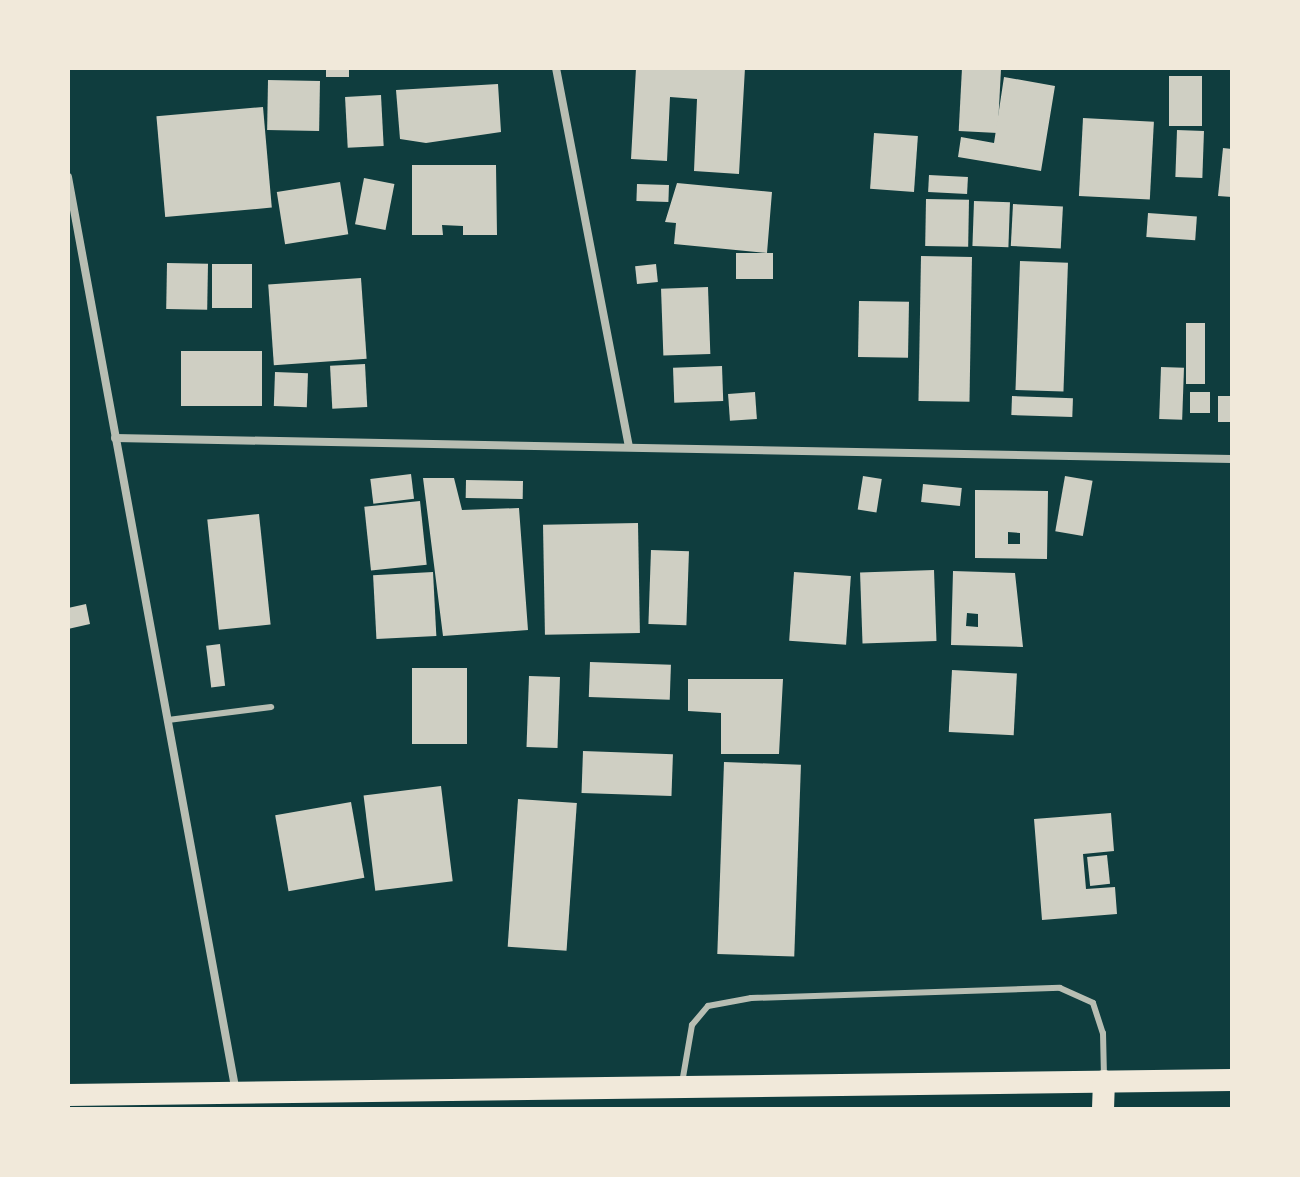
<!DOCTYPE html>
<style>
body{margin:0}
#map{position:relative;width:1300px;height:1177px;overflow:hidden;background:#0f3d3e;font-family:"Fira Sans Condensed",sans-serif}
div>[style]{position:absolute}
.building>*{inset:0;background:#cfcfc3;transform-origin:0 0}
.service>*{height:6px;margin:-3px;padding:0 3px;transform-origin:3px;border-radius:3px;background:#b8beb3}
.minor>*{height:8px;margin:-4px;padding:0 4px;transform-origin:4px;border-radius:4px;background:#b8beb3}
.trunk>*{height:22px;margin:-11px;padding:0 11px;transform-origin:11px;border-radius:11px;background:#f1e9da}
span{translate:-50% -50%;white-space:nowrap;text-align:center;line-height:1.15;-webkit-text-stroke:7px #f1e9da;paint-order:stroke}
.frame{position:absolute;inset:0;border:70px solid #f1e9da;pointer-events:none}
</style>
<div id="map">
<div class="building">
<i style="left:326px;top:68px;width:23px;height:9px"></i>
<i style="clip-path:polygon(636px 68px,745px 68px,739px 174px,694px 171px,697px 99px,670px 97px,667px 161px,631px 159px)"></i>
<i style="left:962px;top:68px;width:39px;height:63px;rotate:3deg"></i>
<i style="left:1169px;top:76px;width:33px;height:50px"></i>
<i style="clip-path:polygon(1004px 77px,1055px 86px,1041px 171px,958px 157px,961px 137px,994px 143px)"></i>
<i style="left:268px;top:80px;width:52px;height:50px;rotate:1deg"></i>
<i style="clip-path:polygon(498px 84px,501px 132px,426px 143px,400px 139px,396px 90px)"></i>
<i style="left:381px;top:95px;width:51px;height:36px;rotate:87deg"></i>
<i style="left:263px;top:107px;width:101px;height:107px;rotate:85deg"></i>
<i style="left:1083px;top:118px;width:71px;height:78px;rotate:3deg"></i>
<i style="left:1177px;top:130px;width:27px;height:47px;rotate:2deg"></i>
<i style="left:874px;top:133px;width:44px;height:56px;rotate:4deg"></i>
<i style="clip-path:polygon(1223px 148px,1232px 149px,1232px 197px,1218px 196px)"></i>
<i style="clip-path:polygon(412px 165px,496px 165px,497px 235px,463px 235px,463px 226px,442px 225px,443px 235px,412px 235px)"></i>
<i style="left:929px;top:175px;width:39px;height:17px;rotate:3deg"></i>
<i style="left:364px;top:178px;width:31px;height:47px;rotate:11deg"></i>
<i style="left:340px;top:182px;width:53px;height:64px;rotate:81deg"></i>
<i style="clip-path:polygon(677px 183px,772px 192px,767px 253px,674px 244px,676px 223px,665px 222px)"></i>
<i style="left:637px;top:184px;width:32px;height:17px;rotate:2deg"></i>
<i style="left:926px;top:199px;width:43px;height:47px;rotate:1deg"></i>
<i style="left:974px;top:201px;width:36px;height:45px;rotate:2deg"></i>
<i style="left:1013px;top:204px;width:50px;height:42px;rotate:3deg"></i>
<i style="left:1148px;top:213px;width:49px;height:24px;rotate:4deg"></i>
<i style="left:736px;top:253px;width:37px;height:26px"></i>
<i style="left:921px;top:256px;width:51px;height:145px;rotate:1deg"></i>
<i style="left:1020px;top:261px;width:48px;height:129px;rotate:2deg"></i>
<i style="left:167px;top:263px;width:41px;height:46px;rotate:1deg"></i>
<i style="left:212px;top:264px;width:40px;height:44px"></i>
<i style="left:656px;top:264px;width:18px;height:21px;rotate:84deg"></i>
<i style="left:361px;top:278px;width:81px;height:93px;rotate:86deg"></i>
<i style="left:708px;top:287px;width:67px;height:47px;rotate:88deg"></i>
<i style="left:859px;top:301px;width:50px;height:56px;rotate:1deg"></i>
<i style="left:1186px;top:323px;width:19px;height:61px"></i>
<i style="left:181px;top:351px;width:81px;height:55px"></i>
<i style="left:365px;top:364px;width:43px;height:35px;rotate:87deg"></i>
<i style="left:722px;top:366px;width:35px;height:49px;rotate:88deg"></i>
<i style="left:1161px;top:367px;width:23px;height:52px;rotate:2deg"></i>
<i style="left:275px;top:372px;width:33px;height:34px;rotate:2deg"></i>
<i style="left:755px;top:392px;width:27px;height:27px;rotate:86deg"></i>
<i style="left:1190px;top:392px;width:20px;height:21px"></i>
<i style="left:1012px;top:396px;width:61px;height:19px;rotate:2deg"></i>
<i style="left:1218px;top:396px;width:14px;height:26px"></i>
<i style="left:411px;top:474px;width:25px;height:41px;rotate:83deg"></i>
<i style="left:863px;top:476px;width:19px;height:34px;rotate:9deg"></i>
<i style="left:1065px;top:476px;width:28px;height:56px;rotate:10deg"></i>
<i style="clip-path:polygon(423px 478px,454px 478px,462px 510px,519px 508px,528px 630px,443px 636px)"></i>
<i style="left:466px;top:480px;width:57px;height:18px;rotate:1deg"></i>
<i style="left:923px;top:484px;width:39px;height:18px;rotate:6deg"></i>
<i style="clip-path:polygon(evenodd,975px 490px,1048px 491px,1047px 559px,975px 558px,975px 490px,1008px 532px,1020px 533px,1020px 544px,1008px 544px,1008px 532px)"></i>
<i style="left:420px;top:501px;width:64px;height:56px;rotate:84deg"></i>
<i style="left:259px;top:514px;width:111px;height:52px;rotate:84deg"></i>
<i style="left:638px;top:523px;width:110px;height:95px;rotate:89deg"></i>
<i style="left:651px;top:550px;width:38px;height:74px;rotate:2deg"></i>
<i style="left:934px;top:570px;width:71px;height:74px;rotate:88deg"></i>
<i style="clip-path:polygon(evenodd,953px 571px,1015px 573px,1023px 647px,951px 645px,953px 571px,967px 613px,978px 614px,978px 627px,966px 626px,967px 613px)"></i>
<i style="left:433px;top:572px;width:64px;height:60px;rotate:87deg"></i>
<i style="left:794px;top:572px;width:57px;height:69px;rotate:4deg"></i>
<i style="clip-path:polygon(86px 604px,90px 624px,68px 629px,68px 608px)"></i>
<i style="left:220px;top:644px;width:42px;height:14px;rotate:83deg"></i>
<i style="left:590px;top:662px;width:81px;height:35px;rotate:2deg"></i>
<i style="left:412px;top:668px;width:55px;height:76px"></i>
<i style="left:952px;top:670px;width:65px;height:62px;rotate:3deg"></i>
<i style="left:529px;top:676px;width:31px;height:71px;rotate:2deg"></i>
<i style="clip-path:polygon(688px 679px,783px 679px,779px 754px,721px 754px,721px 713px,688px 711px)"></i>
<i style="left:583px;top:751px;width:90px;height:42px;rotate:2deg"></i>
<i style="left:724px;top:762px;width:77px;height:192px;rotate:2deg"></i>
<i style="left:441px;top:786px;width:96px;height:78px;rotate:83deg"></i>
<i style="left:518px;top:799px;width:59px;height:148px;rotate:4deg"></i>
<i style="left:351px;top:802px;width:77px;height:77px;rotate:80deg"></i>
<i style="clip-path:polygon(1111px 813px,1114px 851px,1083px 854px,1086px 889px,1115px 887px,1117px 914px,1042px 920px,1034px 819px)"></i>
<i style="left:1107px;top:855px;width:29px;height:20px;rotate:84deg"></i>
</div>
<div class="service">
<i style="left:168px;top:720px;width:104px;rotate:-7.2deg"></i>
<i style="left:682px;top:1083px;width:59px;rotate:-80.2deg"></i>
<i style="left:692px;top:1025px;width:25px;rotate:-50deg"></i>
<i style="left:708px;top:1006px;width:44px;rotate:-10.5deg"></i>
<i style="left:751px;top:998px;width:309px;rotate:-1.9deg"></i>
<i style="left:1060px;top:988px;width:36px;rotate:24deg"></i>
<i style="left:1093px;top:1003px;width:32px;rotate:72deg"></i>
<i style="left:1103px;top:1033px;width:45px;rotate:88.7deg"></i>
</div>
<div class="minor">
<i style="left:556px;top:68px;width:386px;rotate:79.1deg"></i>
<i style="left:68px;top:177px;width:930px;rotate:79.6deg"></i>
<i style="left:115px;top:438px;width:1117px;rotate:1.08deg"></i>
</div>
<div class="trunk">
<i style="left:68px;top:1095px;width:1164px;rotate:-0.74deg"></i>
<i style="left:1103px;top:1109px;width:28px;rotate:-88deg"></i>
</div>
<div class="frame"></div>
</div>
